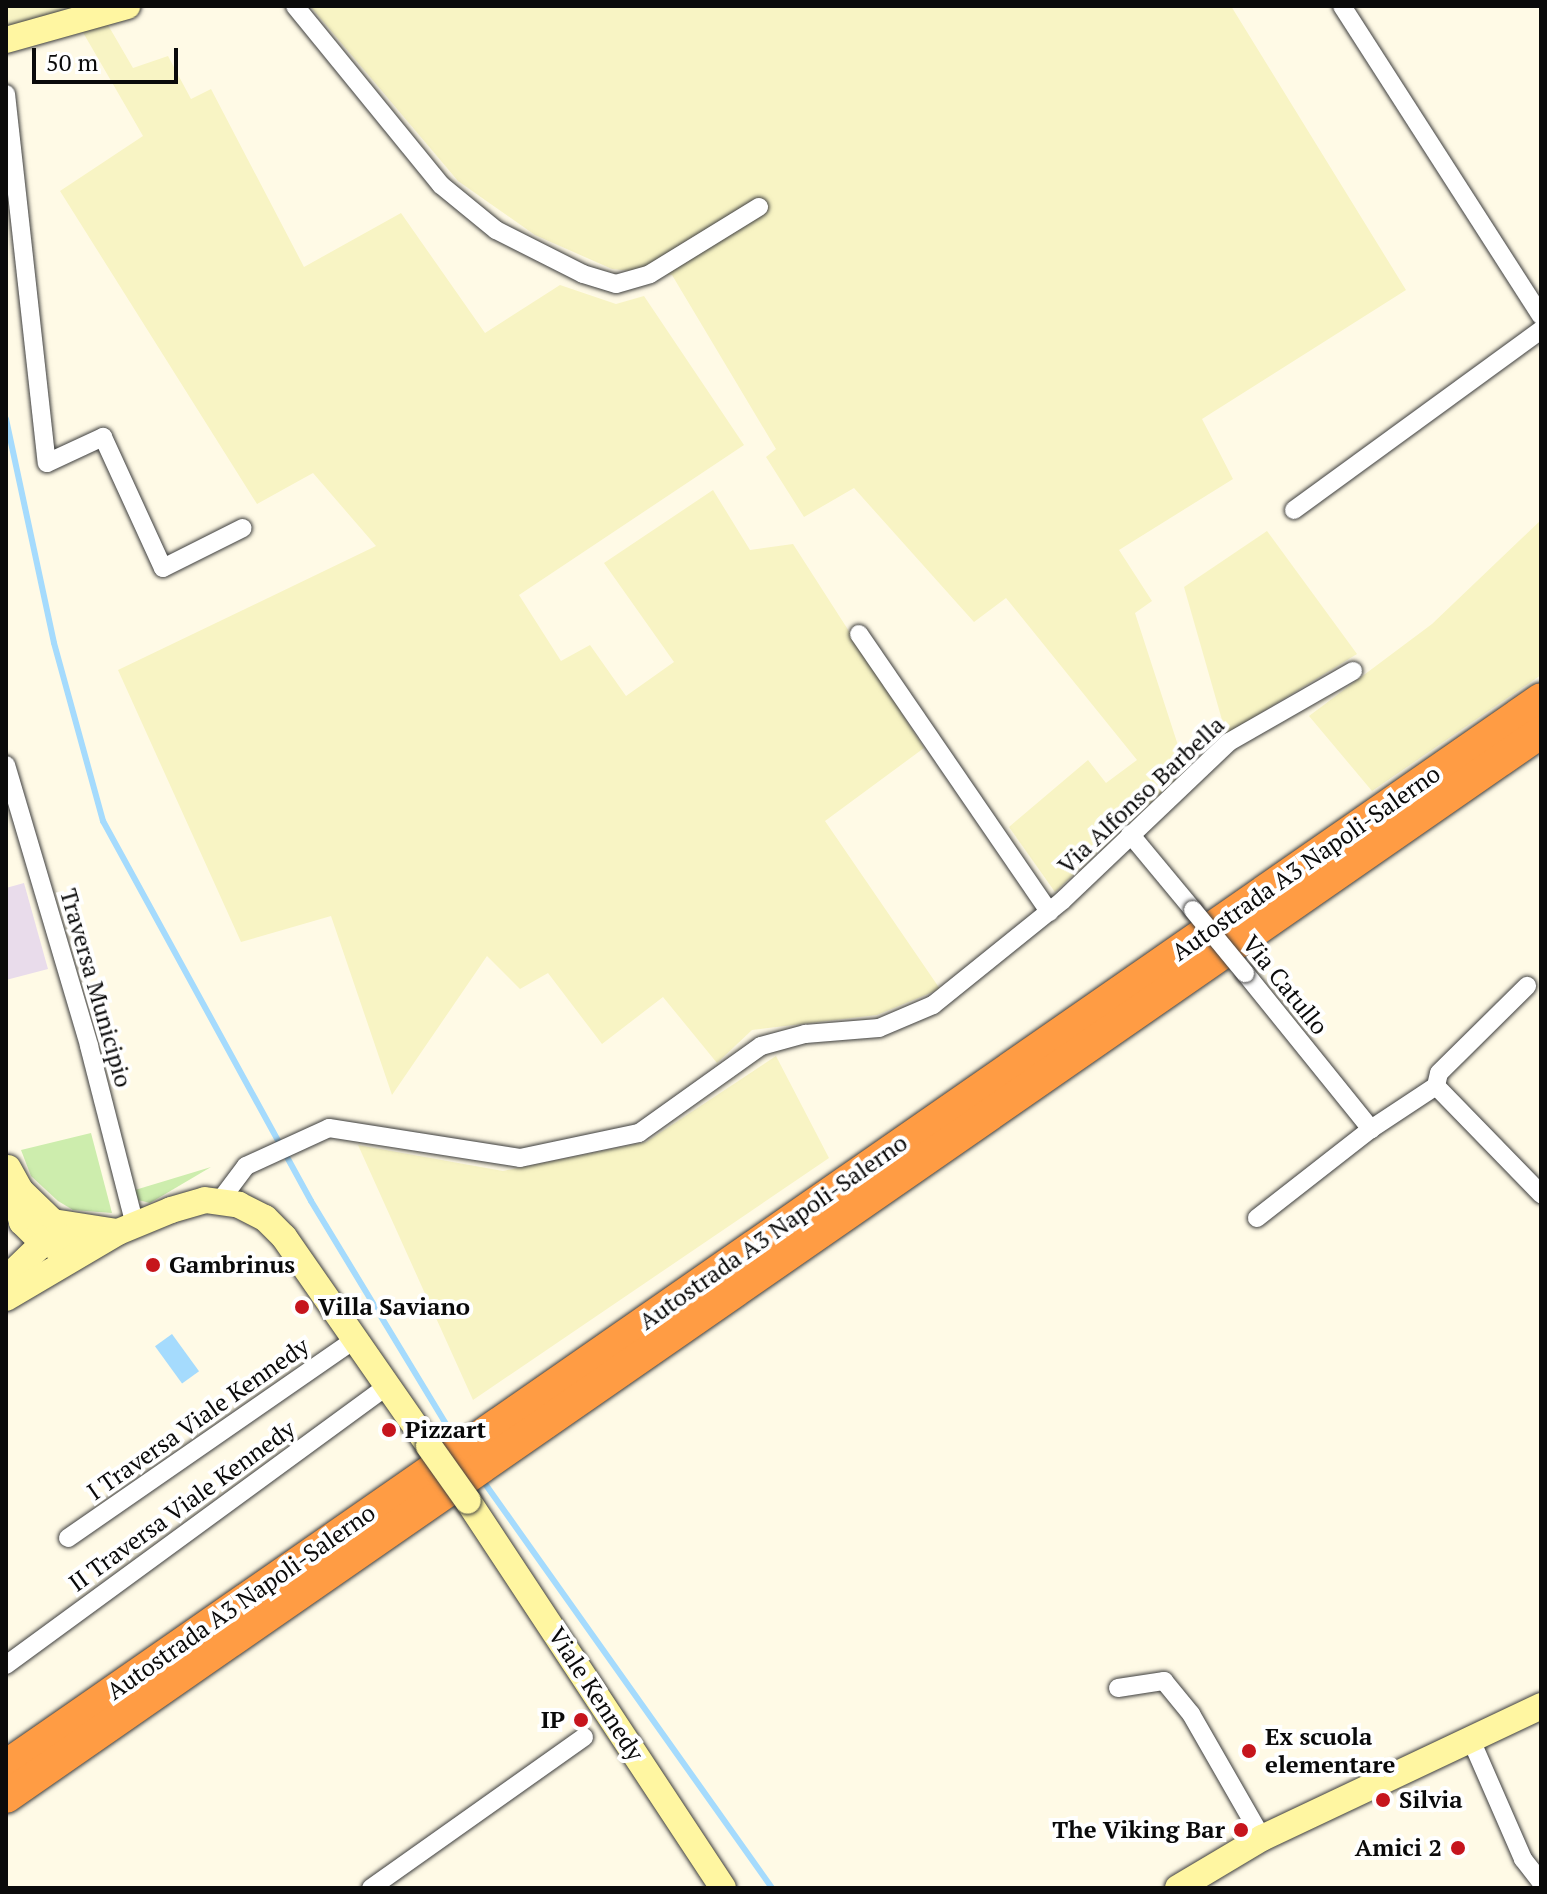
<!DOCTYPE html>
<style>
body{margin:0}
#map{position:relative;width:1547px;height:1894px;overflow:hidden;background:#fffae6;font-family:"PT Serif",serif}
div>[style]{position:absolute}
.industrial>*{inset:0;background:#e9dceb}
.farmland>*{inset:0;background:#f8f4c4}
.green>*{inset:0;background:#cdedad}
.water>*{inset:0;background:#a5dbfd;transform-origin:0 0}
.stream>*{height:6px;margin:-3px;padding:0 3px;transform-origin:3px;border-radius:3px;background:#a5dbfd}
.roads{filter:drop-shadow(0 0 2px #3d3d3d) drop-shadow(0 0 2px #3d3d3d)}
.street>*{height:18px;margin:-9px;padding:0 9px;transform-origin:9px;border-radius:9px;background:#fff}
.secondary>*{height:26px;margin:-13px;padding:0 13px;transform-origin:13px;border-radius:13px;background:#fff6a1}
.highway>*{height:32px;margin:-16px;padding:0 16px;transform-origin:16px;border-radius:16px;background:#ff9c44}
.bridges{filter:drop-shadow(0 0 2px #3d3d3d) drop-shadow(0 0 2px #3d3d3d)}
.street-bridge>*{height:18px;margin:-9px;padding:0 9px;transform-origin:9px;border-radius:9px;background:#fff}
.secondary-bridge>*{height:26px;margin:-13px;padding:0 13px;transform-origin:13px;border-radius:13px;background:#fff6a1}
.dots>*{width:22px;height:22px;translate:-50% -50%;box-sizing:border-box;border:4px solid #fff;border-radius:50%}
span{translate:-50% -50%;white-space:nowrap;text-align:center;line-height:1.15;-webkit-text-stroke:8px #fff;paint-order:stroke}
.street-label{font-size:24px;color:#0a0a0a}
.poi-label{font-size:24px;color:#0a0a0a;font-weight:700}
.left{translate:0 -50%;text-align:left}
.right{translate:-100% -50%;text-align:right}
.frame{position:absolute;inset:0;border:8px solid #0a0a0a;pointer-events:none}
.scale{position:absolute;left:32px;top:48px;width:146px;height:36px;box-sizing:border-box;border:4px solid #0a0a0a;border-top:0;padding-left:10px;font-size:24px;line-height:28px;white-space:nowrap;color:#0a0a0a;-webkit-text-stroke:6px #fff;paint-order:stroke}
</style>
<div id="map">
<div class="industrial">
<i style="clip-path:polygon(24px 883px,48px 969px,6px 980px,6px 888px)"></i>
</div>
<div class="farmland">
<i style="clip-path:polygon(6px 6px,91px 6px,6px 26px)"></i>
<i style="clip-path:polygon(310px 6px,1231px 6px,1406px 290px,1202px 419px,1233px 479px,1119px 550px,1152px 601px,1135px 613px,1186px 770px,1055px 892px,1009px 827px,1088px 760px,1106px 783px,1137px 760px,1006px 598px,974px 622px,854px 488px,804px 517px,766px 457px,776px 449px,672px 275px,612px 269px,535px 235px,458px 181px)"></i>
<i style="clip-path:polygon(108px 25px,133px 68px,168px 56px,191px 99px,211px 89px,304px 267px,401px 213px,485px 333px,560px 285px,616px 304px,644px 296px,744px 445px,519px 595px,561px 661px,590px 645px,626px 696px,674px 662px,604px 563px,713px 490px,750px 550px,793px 544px,924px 748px,825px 821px,940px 989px,877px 1015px,752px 1030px,717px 1063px,663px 997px,602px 1044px,548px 973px,520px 989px,487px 956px,392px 1095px,331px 916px,241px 942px,118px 670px,376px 546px,313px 473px,257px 504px,60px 191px,143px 136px,81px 29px)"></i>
<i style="clip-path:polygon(1541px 520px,1541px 675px,1372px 791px,1309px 716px,1432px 624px)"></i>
<i style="clip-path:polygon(1267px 531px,1357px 654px,1226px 734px,1184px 587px)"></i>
<i style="clip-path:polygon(776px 1056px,829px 1158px,473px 1400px,358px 1145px,503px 1171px,646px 1142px)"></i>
</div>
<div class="green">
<i style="clip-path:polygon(91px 1133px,112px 1213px,73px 1210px,58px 1201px,31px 1176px,21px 1150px)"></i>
<i style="clip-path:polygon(211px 1167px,150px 1203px,138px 1200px,135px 1190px)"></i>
</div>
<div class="water">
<i style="left:172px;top:1334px;width:46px;height:21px;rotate:54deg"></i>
</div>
<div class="stream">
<i style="left:6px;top:419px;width:229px;rotate:77.9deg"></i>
<i style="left:54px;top:643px;width:185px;rotate:74.6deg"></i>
<i style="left:103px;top:821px;width:433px;rotate:61.3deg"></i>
<i style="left:311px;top:1201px;width:282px;rotate:58.8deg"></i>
<i style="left:481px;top:1478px;width:503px;rotate:54.63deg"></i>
</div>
<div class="roads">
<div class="street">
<i style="left:295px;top:6px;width:231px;rotate:50.8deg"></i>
<i style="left:441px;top:185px;width:71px;rotate:39.3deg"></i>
<i style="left:496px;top:230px;width:97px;rotate:26.8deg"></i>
<i style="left:583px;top:274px;width:34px;rotate:17deg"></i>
<i style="left:616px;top:284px;width:35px;rotate:-16deg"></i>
<i style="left:650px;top:274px;width:128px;rotate:-31.6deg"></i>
<i style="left:1342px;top:6px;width:368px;rotate:57.3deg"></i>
<i style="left:6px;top:94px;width:371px;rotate:83.7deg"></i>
<i style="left:47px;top:463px;width:62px;rotate:-24.9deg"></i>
<i style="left:103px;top:437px;width:144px;rotate:65.4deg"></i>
<i style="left:163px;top:568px;width:89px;rotate:-26.6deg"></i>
<i style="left:1294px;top:510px;width:306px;rotate:-36.1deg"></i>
<i style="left:859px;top:634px;width:337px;rotate:55.6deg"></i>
<i style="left:6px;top:765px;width:293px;rotate:73.5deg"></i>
<i style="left:89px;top:1046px;width:185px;rotate:75.6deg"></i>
<i style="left:1130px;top:834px;width:99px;rotate:50.3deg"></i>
<i style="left:1245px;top:973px;width:201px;rotate:51.1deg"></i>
<i style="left:1436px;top:1086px;width:13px;rotate:-77deg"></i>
<i style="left:1439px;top:1073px;width:124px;rotate:-44.7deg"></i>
<i style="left:219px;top:1202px;width:45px;rotate:-53.1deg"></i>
<i style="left:246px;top:1166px;width:91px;rotate:-24.6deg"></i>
<i style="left:329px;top:1128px;width:193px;rotate:8.9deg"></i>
<i style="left:520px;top:1158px;width:122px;rotate:-11.9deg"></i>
<i style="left:639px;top:1133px;width:150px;rotate:-35.5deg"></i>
<i style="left:761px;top:1046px;width:46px;rotate:-15.3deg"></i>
<i style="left:805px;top:1034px;width:74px;rotate:-4.6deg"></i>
<i style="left:879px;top:1028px;width:59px;rotate:-23.1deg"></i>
<i style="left:933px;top:1005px;width:167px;rotate:-38.9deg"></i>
<i style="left:1063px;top:900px;width:229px;rotate:-43.6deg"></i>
<i style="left:1229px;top:742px;width:143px;rotate:-29.8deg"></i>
<i style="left:1257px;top:1218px;width:145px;rotate:-38deg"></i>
<i style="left:1371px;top:1129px;width:78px;rotate:-33.5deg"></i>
<i style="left:1436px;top:1086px;width:151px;rotate:45.8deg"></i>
<i style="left:68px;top:1538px;width:349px;rotate:-34.7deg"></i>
<i style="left:6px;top:1665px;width:472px;rotate:-36.2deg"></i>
<i style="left:1118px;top:1688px;width:47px;rotate:-8.7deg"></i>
<i style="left:1164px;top:1681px;width:43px;rotate:50.7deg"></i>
<i style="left:1191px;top:1714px;width:143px;rotate:60.2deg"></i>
<i style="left:1472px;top:1742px;width:128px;rotate:66.4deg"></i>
<i style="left:1523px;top:1859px;width:29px;rotate:52deg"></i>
<i style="left:371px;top:1888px;width:261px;rotate:-35.3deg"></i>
</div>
<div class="secondary">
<i style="left:6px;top:40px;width:126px;rotate:-15.7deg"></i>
<i style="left:8px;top:1168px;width:26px;rotate:61deg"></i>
<i style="left:21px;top:1191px;width:45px;rotate:44.1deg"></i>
<i style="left:53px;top:1222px;width:65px;rotate:8.9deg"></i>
<i style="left:11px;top:1183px;width:41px;rotate:74.2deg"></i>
<i style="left:22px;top:1222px;width:21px;rotate:45deg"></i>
<i style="left:37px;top:1237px;width:19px;rotate:28deg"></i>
<i style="left:54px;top:1246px;width:31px;rotate:9deg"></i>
<i style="left:6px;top:1279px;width:46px;rotate:-44.1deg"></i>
<i style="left:39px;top:1247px;width:23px;rotate:-29deg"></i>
<i style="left:6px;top:1298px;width:130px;rotate:-30.5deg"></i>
<i style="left:118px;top:1232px;width:57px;rotate:-22.5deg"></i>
<i style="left:171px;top:1210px;width:35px;rotate:-16deg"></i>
<i style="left:205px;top:1200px;width:34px;rotate:8deg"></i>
<i style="left:239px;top:1205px;width:29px;rotate:27deg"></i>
<i style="left:265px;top:1218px;width:27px;rotate:45deg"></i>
<i style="left:284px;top:1237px;width:254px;rotate:55.2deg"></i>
<i style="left:468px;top:1501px;width:463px;rotate:56.6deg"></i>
<i style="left:1178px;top:1888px;width:98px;rotate:-30.8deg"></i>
<i style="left:1262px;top:1838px;width:309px;rotate:-25.3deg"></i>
</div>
<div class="highway">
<i style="left:6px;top:1766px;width:1869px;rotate:-34.8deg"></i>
<i style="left:6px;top:1797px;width:1868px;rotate:-34.75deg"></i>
</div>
</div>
<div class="bridges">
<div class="street-bridge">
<i style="left:1193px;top:910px;width:82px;rotate:50.5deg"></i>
</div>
<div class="secondary-bridge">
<i style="left:429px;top:1446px;width:67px;rotate:54.7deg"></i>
</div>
</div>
<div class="dots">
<i style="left:153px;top:1265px;background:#c6151c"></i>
<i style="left:302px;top:1307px;background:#c6151c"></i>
<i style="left:389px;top:1430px;background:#c6151c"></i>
<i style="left:581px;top:1720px;background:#c6151c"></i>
<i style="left:1249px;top:1751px;background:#c6151c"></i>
<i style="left:1383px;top:1800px;background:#c6151c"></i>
<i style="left:1241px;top:1830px;background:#c6151c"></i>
<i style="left:1458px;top:1848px;background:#c6151c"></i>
</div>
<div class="street-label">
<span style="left:1141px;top:795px;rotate:-43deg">Via Alfonso Barbella</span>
<span style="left:1306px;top:863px;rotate:-35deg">Autostrada A3 Napoli-Salerno</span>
<span style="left:1285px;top:985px;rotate:51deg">Via Catullo</span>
<span style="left:96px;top:988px;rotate:74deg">Traversa Municipio</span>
<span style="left:773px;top:1232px;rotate:-35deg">Autostrada A3 Napoli-Salerno</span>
<span style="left:198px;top:1419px;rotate:-35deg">I Traversa Viale Kennedy</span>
<span style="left:182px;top:1506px;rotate:-36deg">II Traversa Viale Kennedy</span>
<span style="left:241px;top:1602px;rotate:-35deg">Autostrada A3 Napoli-Salerno</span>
<span style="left:596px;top:1694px;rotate:57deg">Viale Kennedy</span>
</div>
<div class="poi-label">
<span class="left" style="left:169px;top:1265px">Gambrinus</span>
<span class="left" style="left:318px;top:1307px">Villa Saviano</span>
<span class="left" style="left:405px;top:1430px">Pizzart</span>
<span class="right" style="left:565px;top:1720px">IP</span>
<span class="left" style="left:1265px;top:1751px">Ex scuola<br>elementare</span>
<span class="left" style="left:1399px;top:1800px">Silvia</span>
<span class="right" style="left:1225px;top:1830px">The Viking Bar</span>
<span class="right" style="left:1442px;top:1848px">Amici 2</span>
</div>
<div class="frame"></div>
<div class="scale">50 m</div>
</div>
